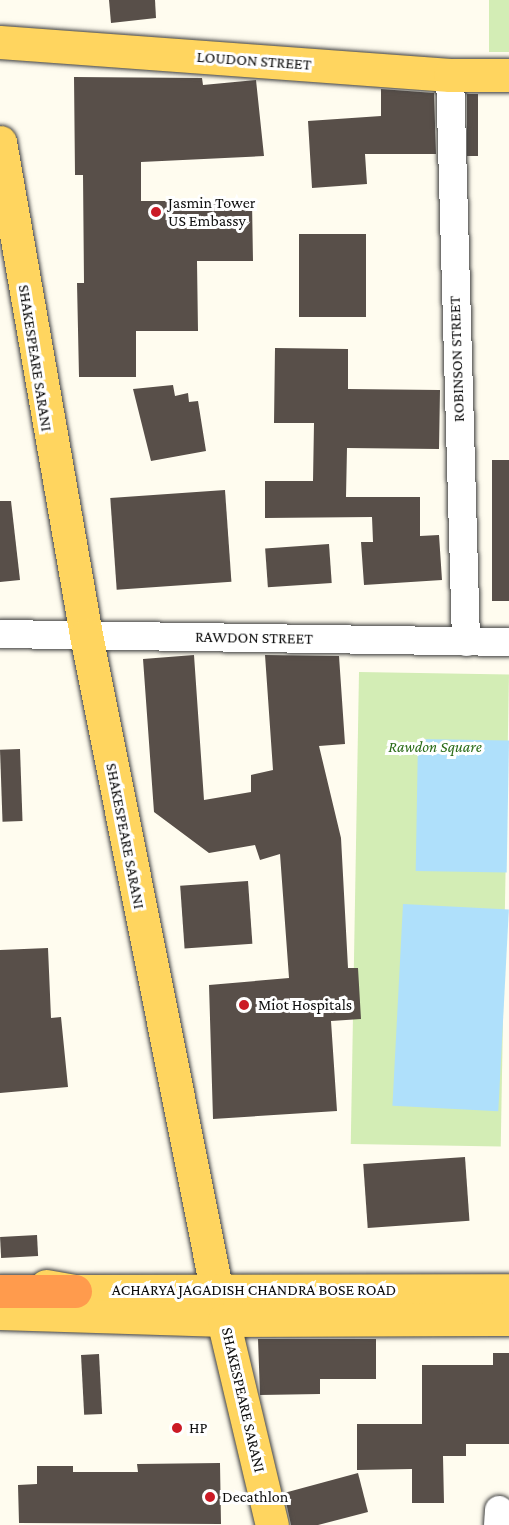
<!DOCTYPE html>
<style>
body{margin:0}
#map{position:relative;width:509px;height:1525px;overflow:hidden;background:#fffcef;font-family:"Crimson Pro",serif}
div>[style]{position:absolute}
.green>*{inset:0;background:#d3edb5;transform-origin:0 0}
.water>*{inset:0;background:#afe0fb;transform-origin:0 0}
.building>*{inset:0;background:#584f49;transform-origin:0 0}
.roads{filter:drop-shadow(0 0 2px #414141) drop-shadow(0 0 2px #414141)}
.minor>*{height:28px;margin:-14px;padding:0 14px;transform-origin:14px;border-radius:14px;background:#fff}
.major>*{height:33px;margin:-16.5px;padding:0 16.5px;transform-origin:16.5px;border-radius:16.5px;background:#ffd55f}
.highway>*{height:33px;margin:-16.5px;padding:0 16.5px;transform-origin:16.5px;border-radius:16.5px;background:#ff9b4d}
.dots>*{width:16px;height:16px;translate:-50% -50%;box-sizing:border-box;border:3px solid #fff;border-radius:50%}
span{translate:-50% -50%;white-space:nowrap;text-align:center;line-height:1.15;-webkit-text-stroke:6px #fff;paint-order:stroke}
.street-label{font-size:16px;color:#0e0e0e}
.poi-label{font-size:16px;color:#0e0e0e}
.left{translate:0 -50%;text-align:left}
.park-label{font-size:16px;color:#2b6c18;font-style:italic}
</style>
<div id="map">
<div class="green">
<i style="left:489px;top:0;width:20px;height:52px"></i>
<i style="left:359px;top:672px;width:150px;height:472px;rotate:1deg"></i>
</div>
<div class="water">
<i style="left:418px;top:739px;width:91px;height:132px;rotate:1deg"></i>
<i style="left:403px;top:904px;width:106px;height:202px;rotate:3deg"></i>
</div>
<div class="building">
<i style="clip-path:polygon(109px 0,155px 0,156px 18px,111px 23px)"></i>
<i style="clip-path:polygon(74px 77px,202px 78px,203px 85px,256px 80px,264px 156px,141px 162px,141px 201px,252px 201px,253px 261px,197px 261px,198px 331px,136px 331px,136px 377px,79px 377px,77px 283px,84px 283px,83px 175px,75px 175px)"></i>
<i style="clip-path:polygon(381px 89px,434px 93px,436px 154px,365px 154px,367px 184px,312px 188px,308px 121px,381px 116px)"></i>
<i style="left:467px;top:94px;width:11px;height:62px"></i>
<i style="left:299px;top:234px;width:67px;height:83px"></i>
<i style="clip-path:polygon(275px 348px,348px 349px,348px 389px,440px 390px,439px 449px,347px 448px,346px 497px,420px 497px,420px 536px,439px 535px,442px 580px,364px 585px,361px 542px,373px 542px,372px 517px,265px 518px,265px 481px,313px 481px,314px 423px,274px 423px)"></i>
<i style="clip-path:polygon(173px 385px,175px 396px,188px 393px,189px 402px,198px 401px,206px 451px,151px 461px,133px 389px)"></i>
<i style="left:492px;top:460px;width:17px;height:141px"></i>
<i style="left:225px;top:490px;width:92px;height:115px;rotate:86deg"></i>
<i style="clip-path:polygon(0 501px,11px 501px,20px 580px,0 582px)"></i>
<i style="left:329px;top:544px;width:39px;height:64px;rotate:86deg"></i>
<i style="clip-path:polygon(194px 655px,204px 800px,251px 792px,251px 775px,273px 770px,265px 655px,339px 656px,345px 744px,319px 746px,341px 838px,348px 968px,358px 968px,361px 1019px,331px 1021px,337px 1111px,213px 1119px,209px 985px,289px 978px,280px 854px,260px 860px,255px 845px,209px 853px,154px 812px,143px 659px)"></i>
<i style="left:20px;top:749px;width:72px;height:20px;rotate:88deg"></i>
<i style="left:248px;top:881px;width:63px;height:68px;rotate:86deg"></i>
<i style="clip-path:polygon(48px 948px,51px 1018px,61px 1017px,68px 1087px,0 1093px,0 950px)"></i>
<i style="left:465px;top:1157px;width:64px;height:102px;rotate:86deg"></i>
<i style="left:37px;top:1235px;width:21px;height:37px;rotate:87deg"></i>
<i style="clip-path:polygon(258px 1339px,376px 1339px,376px 1379px,320px 1379px,320px 1394px,260px 1395px)"></i>
<i style="clip-path:polygon(493px 1353px,509px 1353px,509px 1444px,466px 1444px,466px 1456px,443px 1456px,444px 1503px,412px 1503px,412px 1469px,357px 1470px,357px 1424px,422px 1424px,422px 1365px,493px 1365px)"></i>
<i style="left:99px;top:1354px;width:60px;height:18px;rotate:87deg"></i>
<i style="clip-path:polygon(220px 1463px,221px 1524px,19px 1523px,18px 1485px,37px 1484px,37px 1466px,73px 1466px,73px 1472px,138px 1472px,137px 1464px)"></i>
<i style="clip-path:polygon(358px 1473px,368px 1512px,318px 1525px,291px 1525px,284px 1493px)"></i>
</div>
<div class="roads">
<div class="minor">
<i style="left:450px;top:75px;width:567px;rotate:88.38deg"></i>
<i style="left:0;top:634px;width:509px;rotate:0.9deg"></i>
<i style="left:498px;top:1525px;width:15px;rotate:-86deg"></i>
</div>
<div class="major">
<i style="left:0;top:42px;width:451px;rotate:4.2deg"></i>
<i style="left:450px;top:75px;width:59px"></i>
<i style="left:0;top:142px;width:500px;rotate:80.1deg"></i>
<i style="left:86px;top:635px;width:681px;rotate:78.74deg"></i>
<i style="left:219px;top:1303px;width:228px;rotate:76.6deg"></i>
<i style="left:46px;top:1286px;width:29px;rotate:10deg"></i>
<i style="left:75px;top:1291px;width:434px;rotate:-0.1deg"></i>
<i style="left:0;top:1313px;width:224px;rotate:1.8deg"></i>
<i style="left:224px;top:1320px;width:285px;rotate:-0.2deg"></i>
</div>
<div class="highway">
<i style="left:0;top:1291px;width:75px"></i>
</div>
</div>
<div class="dots">
<i style="left:156px;top:212px;background:#cb1a25"></i>
<i style="left:244px;top:1005px;background:#cb1a25"></i>
<i style="left:177px;top:1428px;background:#cb1a25"></i>
<i style="left:210px;top:1497px;background:#cb1a25"></i>
</div>
<div class="street-label">
<span style="left:254px;top:61px;rotate:4deg">LOUDON STREET</span>
<span style="left:35px;top:358px;rotate:81deg">SHAKESPEARE SARANI</span>
<span style="left:457px;top:359px;rotate:-92deg">ROBINSON STREET</span>
<span style="left:254px;top:638px;rotate:1deg">RAWDON STREET</span>
<span style="left:125px;top:836px;rotate:79deg">SHAKESPEARE SARANI</span>
<span style="left:254px;top:1290px">ACHARYA JAGADISH CHANDRA BOSE ROAD</span>
<span style="left:243px;top:1400px;rotate:77deg">SHAKESPEARE SARANI</span>
</div>
<div class="poi-label">
<span class="left" style="left:168px;top:212px">Jasmin Tower<br>US Embassy</span>
<span class="left" style="left:258px;top:1005px">Miot Hospitals</span>
<span class="left" style="left:189px;top:1428px">HP</span>
<span class="left" style="left:222px;top:1497px">Decathlon</span>
</div>
<div class="park-label">
<span style="left:435px;top:747px">Rawdon Square</span>
</div>
</div>
